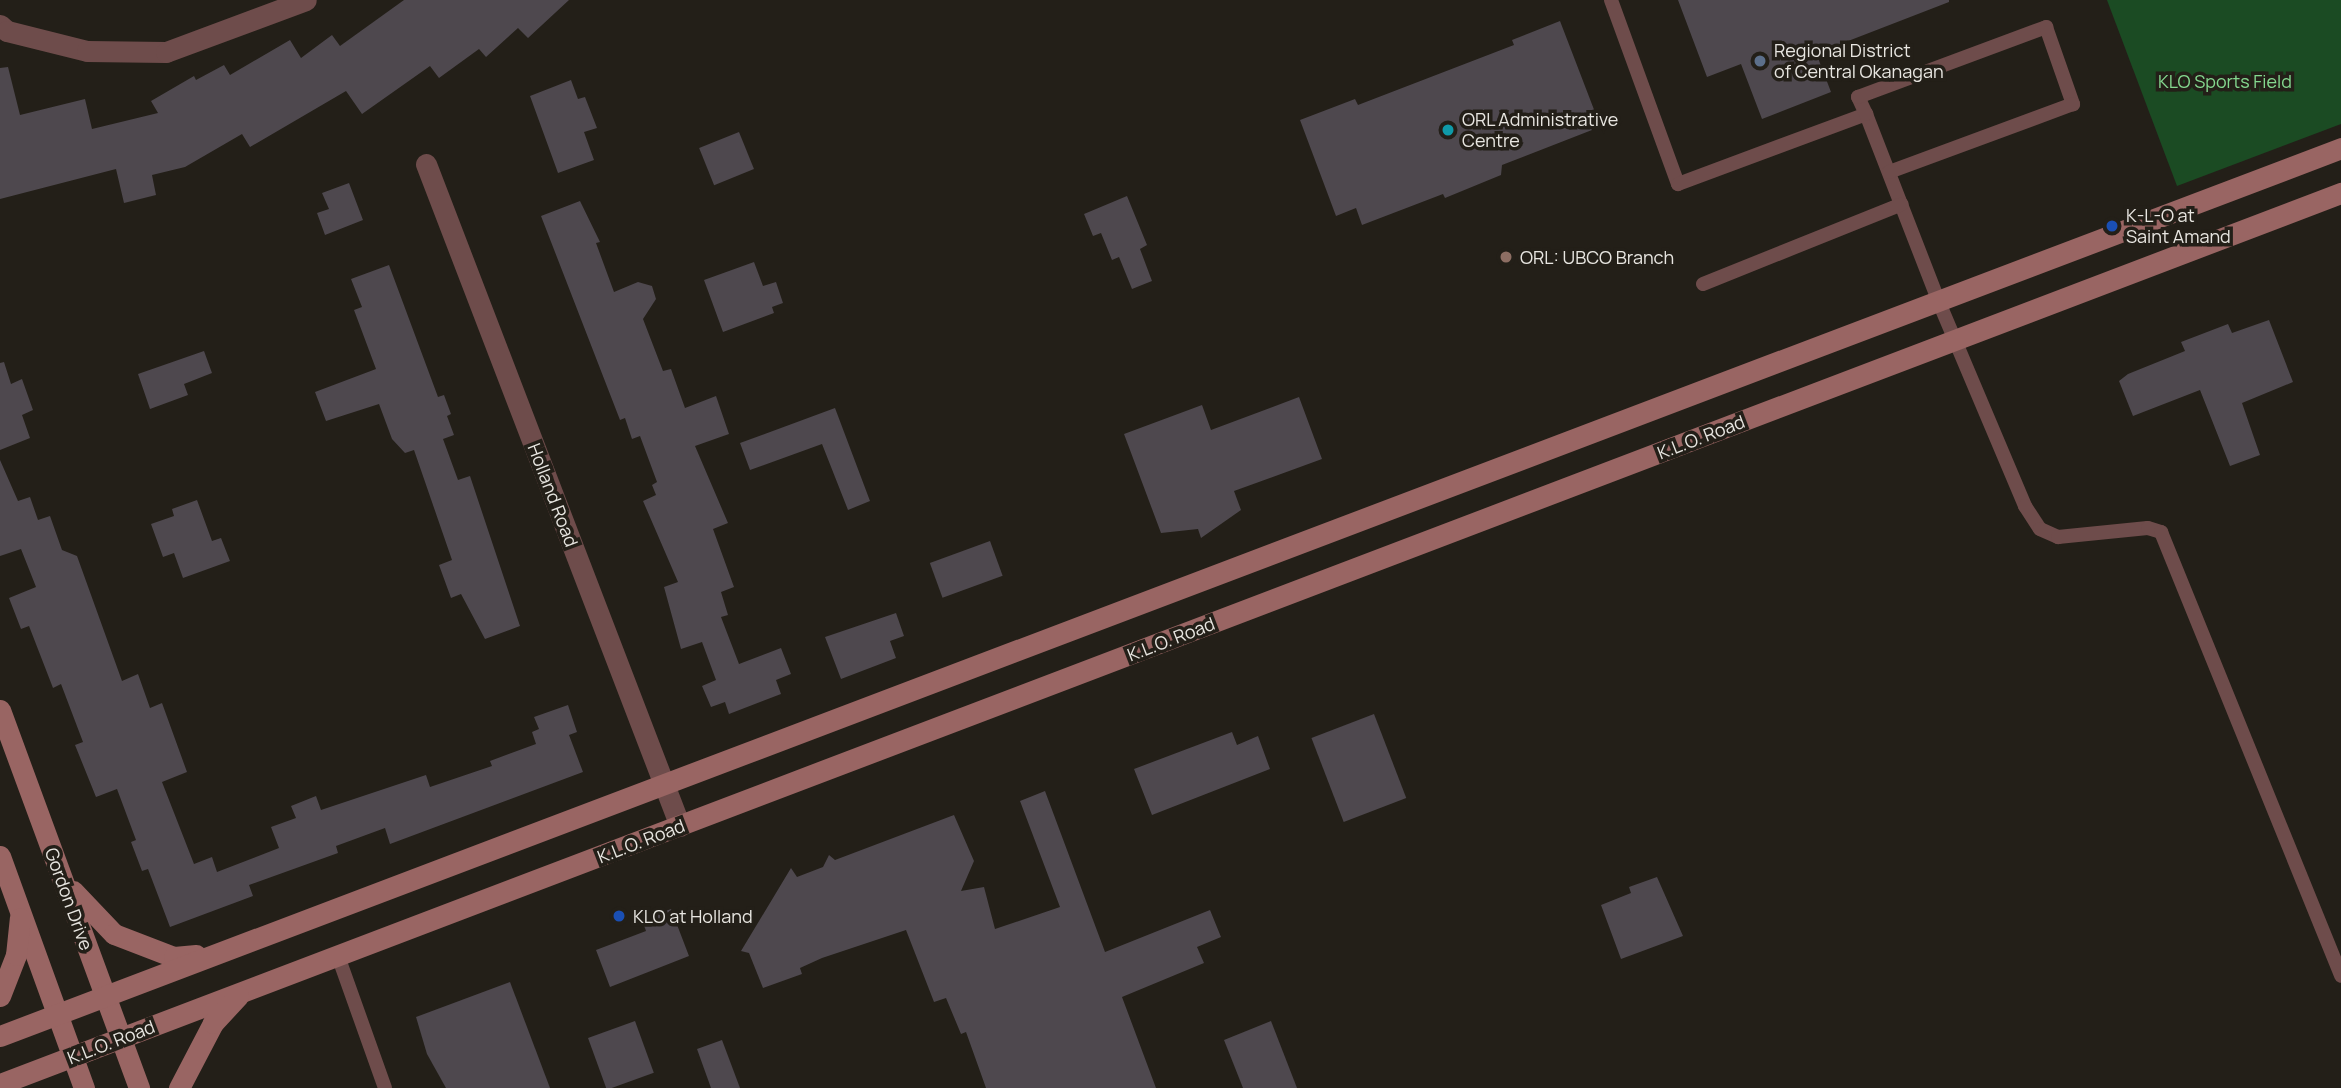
<!DOCTYPE html>
<style>
body{margin:0}
#map{position:relative;width:2341px;height:1088px;overflow:hidden;background:#231f18;font-family:Manrope,sans-serif}
div>[style]{position:absolute}
.green>*{inset:0;background:#1b4b23}
.building>*{inset:0;background:#4e484e;transform-origin:0 0}
.lane>*{height:14px;margin:-7px;padding:0 7px;transform-origin:7px;border-radius:7px;background:#6e4c4b}
.street>*{height:21px;margin:-10.5px;padding:0 10.5px;transform-origin:10.5px;border-radius:10.5px;background:#6e4c4b}
.secondary>*{height:21px;margin:-10.5px;padding:0 10.5px;transform-origin:10.5px;border-radius:10.5px;background:#996563}
.dots>*{width:19px;height:19px;translate:-50% -50%;box-sizing:border-box;border:4px solid #231f18;border-radius:50%}
span{translate:-50% -50%;white-space:nowrap;text-align:center;line-height:1.15;-webkit-text-stroke:7px #231f18;paint-order:stroke}
.poi-label{font-size:18px;color:#e8e6e1}
.left{translate:0 -50%;text-align:left}
.park-label{font-size:18px;color:#84d88f}
.street-label{font-size:18px;color:#e8e6e1}
</style>
<div id="map">
<div class="green">
<i style="clip-path:polygon(2107px 0,2341px 0,2341px 124px,2177px 186px)"></i>
</div>
<div class="building">
<i style="clip-path:polygon(404px 0,569px 0,528px 38px,518px 28px,486px 57px,479px 49px,439px 78px,430px 66px,362px 114px,346px 91px,250px 147px,242px 134px,185px 167px,152px 175px,156px 195px,124px 203px,116px 169px,0 199px,0 68px,8px 67px,20px 115px,85px 99px,92px 129px,158px 113px,151px 101px,194px 76px,196px 80px,224px 65px,230px 75px,290px 40px,301px 58px,332px 35px,340px 46px)"></i>
<i style="clip-path:polygon(1678px 0,1949px 0,1949px 2px,1843px 43px,1845px 47px,1818px 58px,1831px 92px,1762px 119px,1741px 64px,1707px 77px)"></i>
<i style="clip-path:polygon(1560px 21px,1598px 120px,1590px 123px,1592px 130px,1502px 165px,1501px 175px,1445px 198px,1443px 194px,1362px 225px,1356px 208px,1336px 216px,1300px 120px,1355px 99px,1358px 105px,1514px 45px,1512px 40px)"></i>
<i style="clip-path:polygon(571px 80px,578px 99px,585px 97px,597px 128px,584px 132px,594px 160px,558px 173px,530px 96px)"></i>
<i style="left:739px;top:132px;width:40px;height:43px;rotate:68deg"></i>
<i style="clip-path:polygon(349px 183px,363px 220px,325px 235px,317px 213px,329px 209px,322px 193px)"></i>
<i style="clip-path:polygon(1127px 196px,1147px 245px,1140px 249px,1152px 281px,1132px 289px,1119px 257px,1112px 260px,1101px 233px,1093px 236px,1084px 214px)"></i>
<i style="clip-path:polygon(580px 201px,600px 242px,596px 243px,614px 292px,638px 282px,652px 286px,656px 299px,643px 319px,663px 371px,671px 369px,685px 408px,716px 396px,729px 434px,695px 446px,728px 523px,713px 529px,734px 587px,721px 592px,728px 615px,721px 617px,739px 664px,781px 648px,791px 674px,776px 680px,781px 694px,729px 714px,725px 702px,711px 707px,702px 686px,716px 680px,702px 642px,681px 649px,664px 587px,678px 582px,643px 501px,656px 495px,652px 485px,657px 482px,640px 436px,632px 439px,625px 418px,620px 420px,541px 216px)"></i>
<i style="clip-path:polygon(754px 262px,763px 286px,776px 282px,783px 303px,772px 307px,774px 313px,723px 332px,704px 280px)"></i>
<i style="clip-path:polygon(389px 265px,438px 397px,444px 395px,451px 414px,447px 416px,454px 435px,443px 439px,458px 480px,470px 476px,520px 626px,485px 639px,461px 594px,451px 598px,439px 565px,452px 560px,414px 450px,405px 453px,392px 439px,379px 404px,326px 421px,315px 392px,376px 369px,354px 310px,362px 307px,351px 279px)"></i>
<i style="clip-path:polygon(2269px 320px,2293px 382px,2242px 403px,2260px 455px,2230px 466px,2200px 390px,2133px 416px,2119px 381px,2128px 374px,2185px 351px,2181px 342px,2228px 324px,2232px 333px)"></i>
<i style="clip-path:polygon(204px 351px,212px 373px,184px 384px,188px 395px,150px 409px,138px 374px)"></i>
<i style="clip-path:polygon(4px 362px,11px 384px,22px 379px,33px 410px,22px 415px,30px 438px,0 450px,0 363px)"></i>
<i style="clip-path:polygon(1299px 397px,1322px 459px,1234px 491px,1241px 510px,1201px 538px,1198px 529px,1161px 533px,1124px 434px,1202px 405px,1211px 430px)"></i>
<i style="clip-path:polygon(835px 408px,870px 501px,848px 510px,822px 444px,750px 470px,740px 443px)"></i>
<i style="clip-path:polygon(0 460px,18px 501px,30px 497px,38px 520px,50px 516px,62px 550px,77px 556px,122px 681px,138px 674px,150px 708px,162px 703px,187px 772px,162px 782px,194px 864px,212px 857px,217px 872px,279px 848px,271px 827px,296px 818px,291px 806px,316px 796px,321px 810px,426px 775px,430px 787px,492px 766px,490px 761px,536px 744px,532px 732px,539px 729px,534px 717px,568px 705px,577px 732px,569px 735px,583px 772px,390px 844px,385px 828px,336px 846px,338px 853px,249px 885px,253px 896px,170px 927px,148px 869px,142px 871px,131px 842px,136px 840px,117px 789px,96px 797px,75px 745px,83px 742px,61px 684px,53px 688px,29px 626px,21px 629px,9px 598px,36px 587px,21px 549px,0 556px)"></i>
<i style="clip-path:polygon(197px 500px,212px 541px,221px 538px,230px 561px,183px 578px,174px 553px,163px 557px,151px 524px,174px 516px,172px 509px)"></i>
<i style="left:990px;top:541px;width:37px;height:64px;rotate:70deg"></i>
<i style="clip-path:polygon(896px 613px,904px 636px,890px 641px,896px 658px,841px 679px,825px 637px)"></i>
<i style="left:1374px;top:714px;width:90px;height:67px;rotate:69deg"></i>
<i style="clip-path:polygon(1232px 732px,1237px 745px,1258px 736px,1270px 769px,1152px 815px,1134px 769px)"></i>
<i style="clip-path:polygon(1045px 791px,1105px 952px,1210px 910px,1221px 937px,1197px 947px,1204px 963px,1122px 997px,1156px 1088px,986px 1088px,966px 1032px,961px 1034px,946px 998px,934px 1002px,906px 930px,822px 958px,800px 968px,802px 974px,763px 988px,749px 953px,741px 951px,791px 868px,797px 877px,823px 867px,829px 855px,835px 860px,954px 815px,974px 861px,961px 891px,984px 887px,995px 929px,1060px 907px,1020px 801px)"></i>
<i style="clip-path:polygon(1657px 877px,1683px 936px,1621px 959px,1601px 905px,1631px 893px,1629px 887px)"></i>
<i style="clip-path:polygon(671px 909px,689px 956px,610px 987px,596px 950px,646px 931px,642px 920px)"></i>
<i style="clip-path:polygon(510px 982px,550px 1088px,446px 1088px,427px 1054px,416px 1017px)"></i>
<i style="left:635px;top:1021px;width:55px;height:50px;rotate:70deg"></i>
<i style="clip-path:polygon(1271px 1021px,1297px 1088px,1243px 1088px,1224px 1040px)"></i>
<i style="clip-path:polygon(722px 1040px,740px 1088px,711px 1088px,697px 1049px)"></i>
</div>
<div class="lane">
<i style="left:1611px;top:0;width:196px;rotate:70deg"></i>
<i style="left:1678px;top:184px;width:201px;rotate:-20.4deg"></i>
<i style="left:1866px;top:114px;width:199px;rotate:68.8deg"></i>
<i style="left:1938px;top:300px;width:224px;rotate:67.1deg"></i>
<i style="left:2025px;top:506px;width:27px;rotate:57deg"></i>
<i style="left:2040px;top:529px;width:20px;rotate:24deg"></i>
<i style="left:2058px;top:537px;width:90px;rotate:-5.7deg"></i>
<i style="left:2148px;top:528px;width:14px;rotate:17deg"></i>
<i style="left:2161px;top:532px;width:479px;rotate:67.9deg"></i>
<i style="left:1866px;top:114px;width:19px;rotate:-115deg"></i>
<i style="left:1858px;top:97px;width:201px;rotate:-20.4deg"></i>
<i style="left:2046px;top:27px;width:82px;rotate:70.7deg"></i>
<i style="left:2073px;top:104px;width:196px;rotate:159.7deg"></i>
<i style="left:1703px;top:284px;width:214px;rotate:-21.9deg"></i>
<i style="left:338px;top:956px;width:140px;rotate:70.4deg"></i>
</div>
<div class="street">
<i style="left:0;top:25px;width:9px;rotate:41deg"></i>
<i style="left:7px;top:31px;width:82px;rotate:14deg"></i>
<i style="left:87px;top:51px;width:79px;rotate:0.7deg"></i>
<i style="left:166px;top:52px;width:149px;rotate:-20.4deg"></i>
<i style="left:426px;top:164px;width:709px;rotate:69.01deg"></i>
</div>
<div class="secondary">
<i style="left:0;top:710px;width:403px;rotate:69.8deg"></i>
<i style="left:0;top:856px;width:247px;rotate:70.1deg"></i>
<i style="left:73px;top:891px;width:59px;rotate:46.4deg"></i>
<i style="left:114px;top:934px;width:64px;rotate:21deg"></i>
<i style="left:174px;top:957px;width:22px;rotate:-5deg"></i>
<i style="left:0;top:996px;width:44px;rotate:-68.7deg"></i>
<i style="left:16px;top:955px;width:37px;rotate:-84deg"></i>
<i style="left:0;top:1036px;width:2504px;rotate:-20.77deg"></i>
<i style="left:0;top:1084px;width:2505px;rotate:-20.84deg"></i>
<i style="left:179px;top:1088px;width:73px;rotate:-62.4deg"></i>
<i style="left:213px;top:1023px;width:37px;rotate:-47deg"></i>
</div>
<div class="dots">
<i style="left:1760px;top:61px;background:#5c6f8a"></i>
<i style="left:1448px;top:130px;background:#0f9aa8"></i>
<i style="left:2112px;top:226px;background:#1a4fb4"></i>
<i style="left:1506px;top:257px;background:#8d6e63"></i>
<i style="left:619px;top:916px;background:#1a4fb4"></i>
</div>
<div class="poi-label">
<span class="left" style="left:1774px;top:61px">Regional District<br>of Central Okanagan</span>
<span class="left" style="left:1462px;top:130px">ORL Administrative<br>Centre</span>
<span class="left" style="left:2126px;top:226px">K-L-O at<br>Saint Amand</span>
<span class="left" style="left:1520px;top:257px">ORL: UBCO Branch</span>
<span class="left" style="left:633px;top:916px">KLO at Holland</span>
</div>
<div class="park-label">
<span style="left:2225px;top:81px">KLO Sports Field</span>
</div>
<div class="street-label">
<span style="left:1701px;top:437px;rotate:-21deg">K.L.O. Road</span>
<span style="left:553px;top:495px;rotate:69deg">Holland Road</span>
<span style="left:1171px;top:639px;rotate:-21deg">K.L.O. Road</span>
<span style="left:641px;top:841px;rotate:-21deg">K.L.O. Road</span>
<span style="left:69px;top:899px;rotate:70deg">Gordon Drive</span>
<span style="left:111px;top:1042px;rotate:-21deg">K.L.O. Road</span>
</div>
</div>
